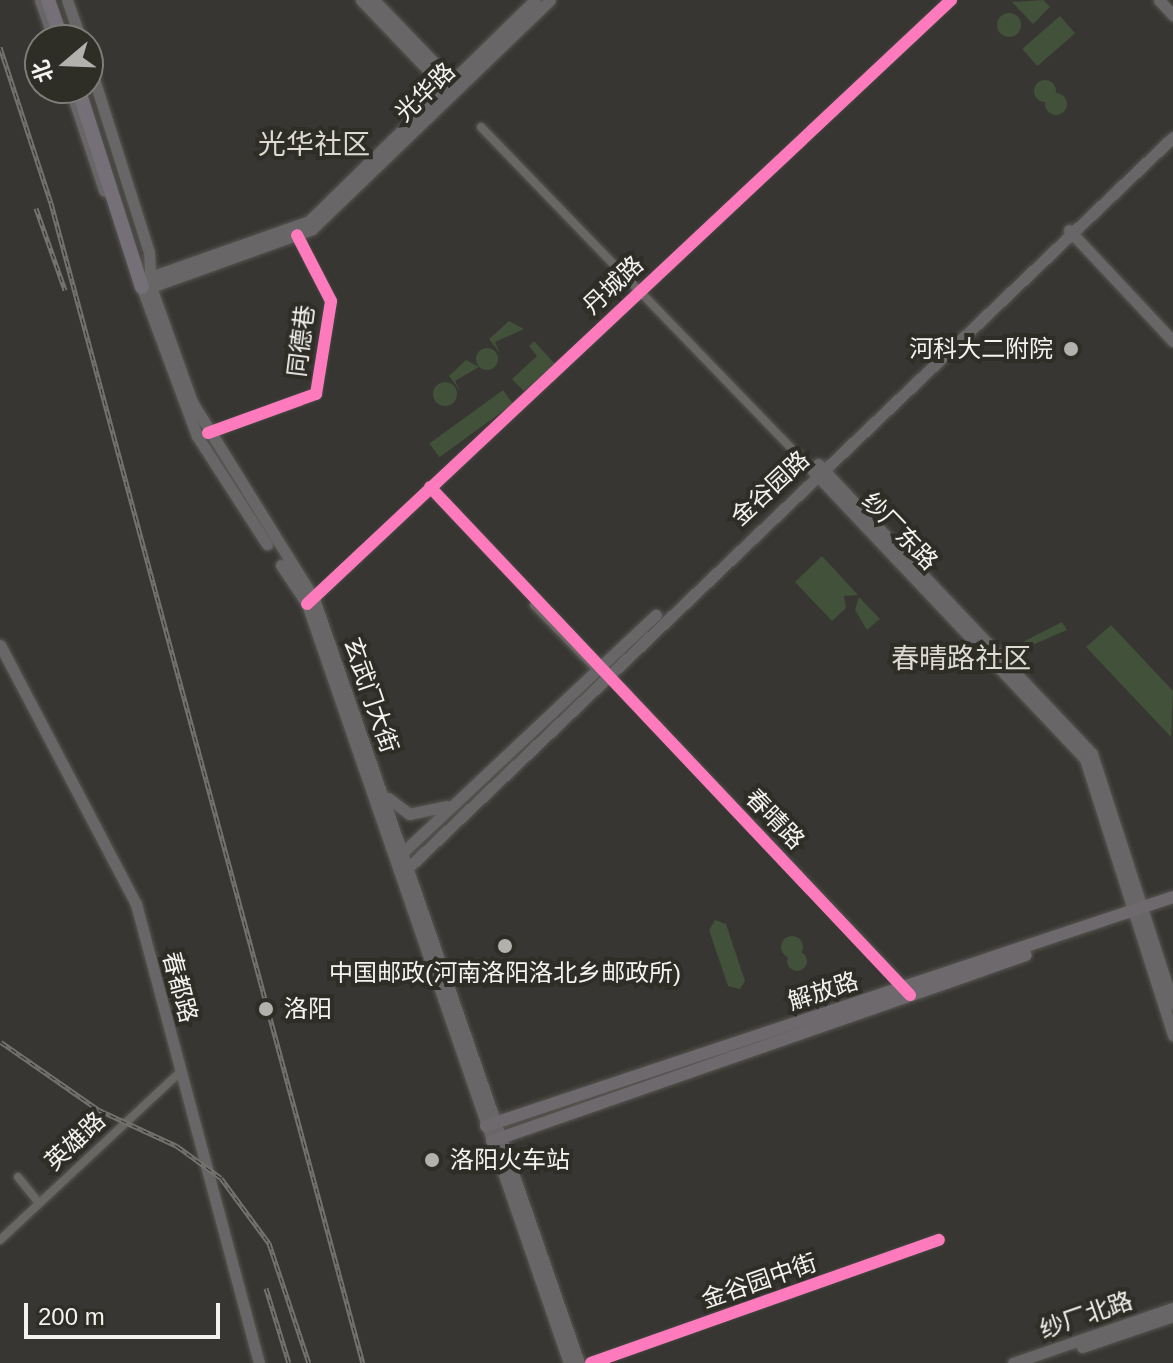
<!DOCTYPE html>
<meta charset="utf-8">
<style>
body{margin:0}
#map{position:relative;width:1173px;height:1363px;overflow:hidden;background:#373632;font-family:Helvetica,"Noto Sans SC",sans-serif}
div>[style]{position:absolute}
.green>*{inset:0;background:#425139;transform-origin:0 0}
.round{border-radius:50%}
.roads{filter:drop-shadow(0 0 2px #565551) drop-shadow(0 0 2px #565551)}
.street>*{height:8px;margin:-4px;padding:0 4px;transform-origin:4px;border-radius:4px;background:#696764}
.secondary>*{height:11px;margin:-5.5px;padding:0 5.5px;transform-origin:5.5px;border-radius:5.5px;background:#686666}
.primary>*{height:12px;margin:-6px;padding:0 6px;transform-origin:6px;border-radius:6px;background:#6d696d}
.highway>*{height:14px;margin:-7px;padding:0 7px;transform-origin:7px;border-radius:7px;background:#757078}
.rail>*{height:5px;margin-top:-2.5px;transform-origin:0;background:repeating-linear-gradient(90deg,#2e2d26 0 6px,#72726e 0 12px);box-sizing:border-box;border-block:2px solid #72726e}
.cycleway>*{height:12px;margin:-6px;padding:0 6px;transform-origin:6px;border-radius:6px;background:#fd7abc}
.dots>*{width:22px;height:22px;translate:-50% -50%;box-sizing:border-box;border:4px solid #2e2d26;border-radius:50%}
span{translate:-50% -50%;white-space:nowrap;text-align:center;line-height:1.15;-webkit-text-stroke:8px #2e2d26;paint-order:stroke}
.street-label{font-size:24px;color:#f4f3ef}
.poi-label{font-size:24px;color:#f4f3ef}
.right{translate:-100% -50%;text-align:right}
.left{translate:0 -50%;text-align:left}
.quarter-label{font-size:28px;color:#dcdad1}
.north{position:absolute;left:24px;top:24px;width:80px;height:80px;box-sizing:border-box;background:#2e2d26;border:2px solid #7d7c76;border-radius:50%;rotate:251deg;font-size:22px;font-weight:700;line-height:32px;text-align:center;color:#f4f3ef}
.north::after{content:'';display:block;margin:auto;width:28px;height:36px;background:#b2b1ad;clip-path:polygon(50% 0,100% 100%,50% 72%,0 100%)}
.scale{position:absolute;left:24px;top:1303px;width:196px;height:36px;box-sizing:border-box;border:4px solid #f4f3ef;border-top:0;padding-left:10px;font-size:24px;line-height:28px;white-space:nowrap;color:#f4f3ef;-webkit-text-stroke:6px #2e2d26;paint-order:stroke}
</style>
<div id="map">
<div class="green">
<i style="clip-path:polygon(1043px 0,1050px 7px,1033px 24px,1012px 2px)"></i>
<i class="round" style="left:997px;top:13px;width:24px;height:24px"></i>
<i style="left:1060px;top:16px;width:23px;height:50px;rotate:49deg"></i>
<i class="round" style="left:1034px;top:80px;width:22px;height:22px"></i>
<i class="round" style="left:1045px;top:93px;width:22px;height:22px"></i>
<i style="clip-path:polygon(509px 321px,524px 329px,495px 342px,500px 353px,489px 339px)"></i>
<i style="clip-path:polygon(534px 341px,555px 364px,524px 391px,512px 379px,537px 356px,529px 346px)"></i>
<i class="round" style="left:476px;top:348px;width:22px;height:22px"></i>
<i style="clip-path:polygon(466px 360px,479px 367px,455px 381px,461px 392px,449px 376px)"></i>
<i class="round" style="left:433px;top:382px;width:24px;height:24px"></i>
<i style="left:503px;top:390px;width:17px;height:91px;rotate:54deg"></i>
<i style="clip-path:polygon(822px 556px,858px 595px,844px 596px,846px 608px,832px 621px,795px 582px)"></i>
<i style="clip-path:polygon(859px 597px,880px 619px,867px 630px,855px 610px)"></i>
<i style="clip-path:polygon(1062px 622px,1067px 630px,1021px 650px,1021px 643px)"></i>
<i style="clip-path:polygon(1111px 625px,1173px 691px,1171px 737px,1086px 647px)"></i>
<i style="clip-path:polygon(715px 920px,726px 924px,745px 981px,740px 989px,728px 986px,709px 930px)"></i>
<i class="round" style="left:781px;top:936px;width:22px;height:22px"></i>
<i class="round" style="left:787px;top:951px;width:20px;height:20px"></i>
</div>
<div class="roads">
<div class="street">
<i style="left:481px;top:127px;width:477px;rotate:46deg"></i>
<i style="left:209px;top:433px;width:114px;rotate:-20deg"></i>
<i style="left:316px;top:394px;width:94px;rotate:-80.8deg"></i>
<i style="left:331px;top:301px;width:74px;rotate:-117.3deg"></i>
<i style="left:430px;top:487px;width:691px;rotate:46.47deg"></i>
<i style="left:311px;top:601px;width:878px;rotate:-43.2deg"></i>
<i style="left:534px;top:605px;width:93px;rotate:45.9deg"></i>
<i style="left:18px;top:1177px;width:33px;rotate:51deg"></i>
<i style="left:0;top:1240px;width:245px;rotate:-43deg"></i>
<i style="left:591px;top:1363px;width:369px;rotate:-19.5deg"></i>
</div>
<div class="secondary">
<i style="left:40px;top:0;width:42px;rotate:70.7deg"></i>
<i style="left:67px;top:0;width:42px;rotate:70.7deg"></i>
<i style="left:361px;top:0;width:127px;rotate:46.3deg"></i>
<i style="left:374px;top:0;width:115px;rotate:46.1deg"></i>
<i style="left:1159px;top:0;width:21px;rotate:47deg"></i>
<i style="left:88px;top:60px;width:201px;rotate:72.4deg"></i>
<i style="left:149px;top:252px;width:35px;rotate:87deg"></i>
<i style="left:151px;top:287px;width:122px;rotate:70.4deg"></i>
<i style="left:192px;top:402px;width:232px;rotate:58.2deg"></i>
<i style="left:314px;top:599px;width:809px;rotate:70.87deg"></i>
<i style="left:70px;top:88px;width:108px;rotate:71.6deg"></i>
<i style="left:1069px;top:230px;width:152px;rotate:46.9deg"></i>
<i style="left:153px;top:276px;width:165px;rotate:-19.4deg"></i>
<i style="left:309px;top:221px;width:316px;rotate:-44.4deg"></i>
<i style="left:139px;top:280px;width:166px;rotate:69.6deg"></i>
<i style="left:197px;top:436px;width:129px;rotate:57.1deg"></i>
<i style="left:151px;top:287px;width:171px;rotate:-19.8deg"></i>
<i style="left:312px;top:229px;width:330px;rotate:-43.9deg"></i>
<i style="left:818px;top:464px;width:399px;rotate:46.6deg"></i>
<i style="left:1092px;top:754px;width:263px;rotate:72deg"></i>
<i style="left:812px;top:470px;width:398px;rotate:46.6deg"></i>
<i style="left:1085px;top:759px;width:290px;rotate:72.3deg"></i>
<i style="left:281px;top:565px;width:47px;rotate:56.3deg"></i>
<i style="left:307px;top:604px;width:803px;rotate:70.96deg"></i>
<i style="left:0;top:645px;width:293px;rotate:62.3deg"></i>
<i style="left:136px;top:904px;width:475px;rotate:75deg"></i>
<i style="left:388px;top:798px;width:26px;rotate:37deg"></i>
<i style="left:409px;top:814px;width:38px;rotate:-12deg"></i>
<i style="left:400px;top:855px;width:351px;rotate:-43.2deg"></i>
<i style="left:408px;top:868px;width:1058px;rotate:-43.7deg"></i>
<i style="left:1082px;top:1347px;width:96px;rotate:-18.8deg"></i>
<i style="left:1013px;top:1363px;width:169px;rotate:-19deg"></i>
</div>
<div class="primary">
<i style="left:486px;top:1126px;width:724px;rotate:-18.43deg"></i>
<i style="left:492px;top:1141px;width:565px;rotate:-19.2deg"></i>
</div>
<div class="highway">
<i style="left:48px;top:0;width:42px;rotate:70.7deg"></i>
<i style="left:78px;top:88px;width:209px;rotate:72.2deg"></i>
</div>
</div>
<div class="rail">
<i style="left:0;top:47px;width:164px;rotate:71.9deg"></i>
<i style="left:51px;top:203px;width:1201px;rotate:74.95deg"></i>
<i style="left:36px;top:208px;width:87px;rotate:70.5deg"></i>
<i style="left:1px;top:1042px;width:119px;rotate:34.8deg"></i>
<i style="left:99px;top:1110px;width:86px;rotate:24.8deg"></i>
<i style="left:177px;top:1146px;width:54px;rotate:36deg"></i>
<i style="left:221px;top:1178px;width:81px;rotate:53.6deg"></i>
<i style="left:269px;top:1243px;width:126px;rotate:71.6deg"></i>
<i style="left:266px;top:1288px;width:78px;rotate:73deg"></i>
</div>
<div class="cycleway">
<i style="left:208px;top:433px;width:115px;rotate:-19.9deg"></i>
<i style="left:316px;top:394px;width:94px;rotate:-80.8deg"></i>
<i style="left:331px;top:301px;width:74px;rotate:-117.3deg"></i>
<i style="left:430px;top:487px;width:699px;rotate:46.62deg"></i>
<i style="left:307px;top:604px;width:883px;rotate:-43.16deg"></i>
<i style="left:591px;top:1363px;width:369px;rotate:-19.5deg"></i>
</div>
<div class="dots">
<i style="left:1071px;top:349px;background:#b2b1ad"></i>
<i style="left:505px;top:946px;background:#b2b1ad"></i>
<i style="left:266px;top:1009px;background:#b2b1ad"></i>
<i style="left:432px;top:1160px;background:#b2b1ad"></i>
</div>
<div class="street-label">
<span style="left:425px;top:92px;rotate:-44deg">光华路</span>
<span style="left:613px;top:285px;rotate:-43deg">丹城路</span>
<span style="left:301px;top:341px;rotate:-83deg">同德巷</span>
<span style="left:770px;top:488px;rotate:-43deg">金谷园路</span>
<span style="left:900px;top:531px;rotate:46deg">纱厂东路</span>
<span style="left:371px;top:695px;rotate:71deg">玄武门大街</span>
<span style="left:775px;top:819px;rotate:46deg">春晴路</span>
<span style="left:180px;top:987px;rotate:75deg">春都路</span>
<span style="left:823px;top:991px;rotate:-18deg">解放路</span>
<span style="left:75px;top:1141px;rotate:-43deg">英雄路</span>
<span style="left:759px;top:1281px;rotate:-19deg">金谷园中街</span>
<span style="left:1086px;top:1315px;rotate:-19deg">纱厂北路</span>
</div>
<div class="poi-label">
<span class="right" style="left:1053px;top:349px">河科大二附院</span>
<span style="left:505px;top:973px">中国邮政(河南洛阳洛北乡邮政所)</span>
<span class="left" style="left:284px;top:1009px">洛阳</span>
<span class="left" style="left:450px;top:1160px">洛阳火车站</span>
</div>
<div class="quarter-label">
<span style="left:314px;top:145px">光华社区</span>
<span style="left:961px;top:659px">春晴路社区</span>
</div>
<div class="north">北</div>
<div class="scale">200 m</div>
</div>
